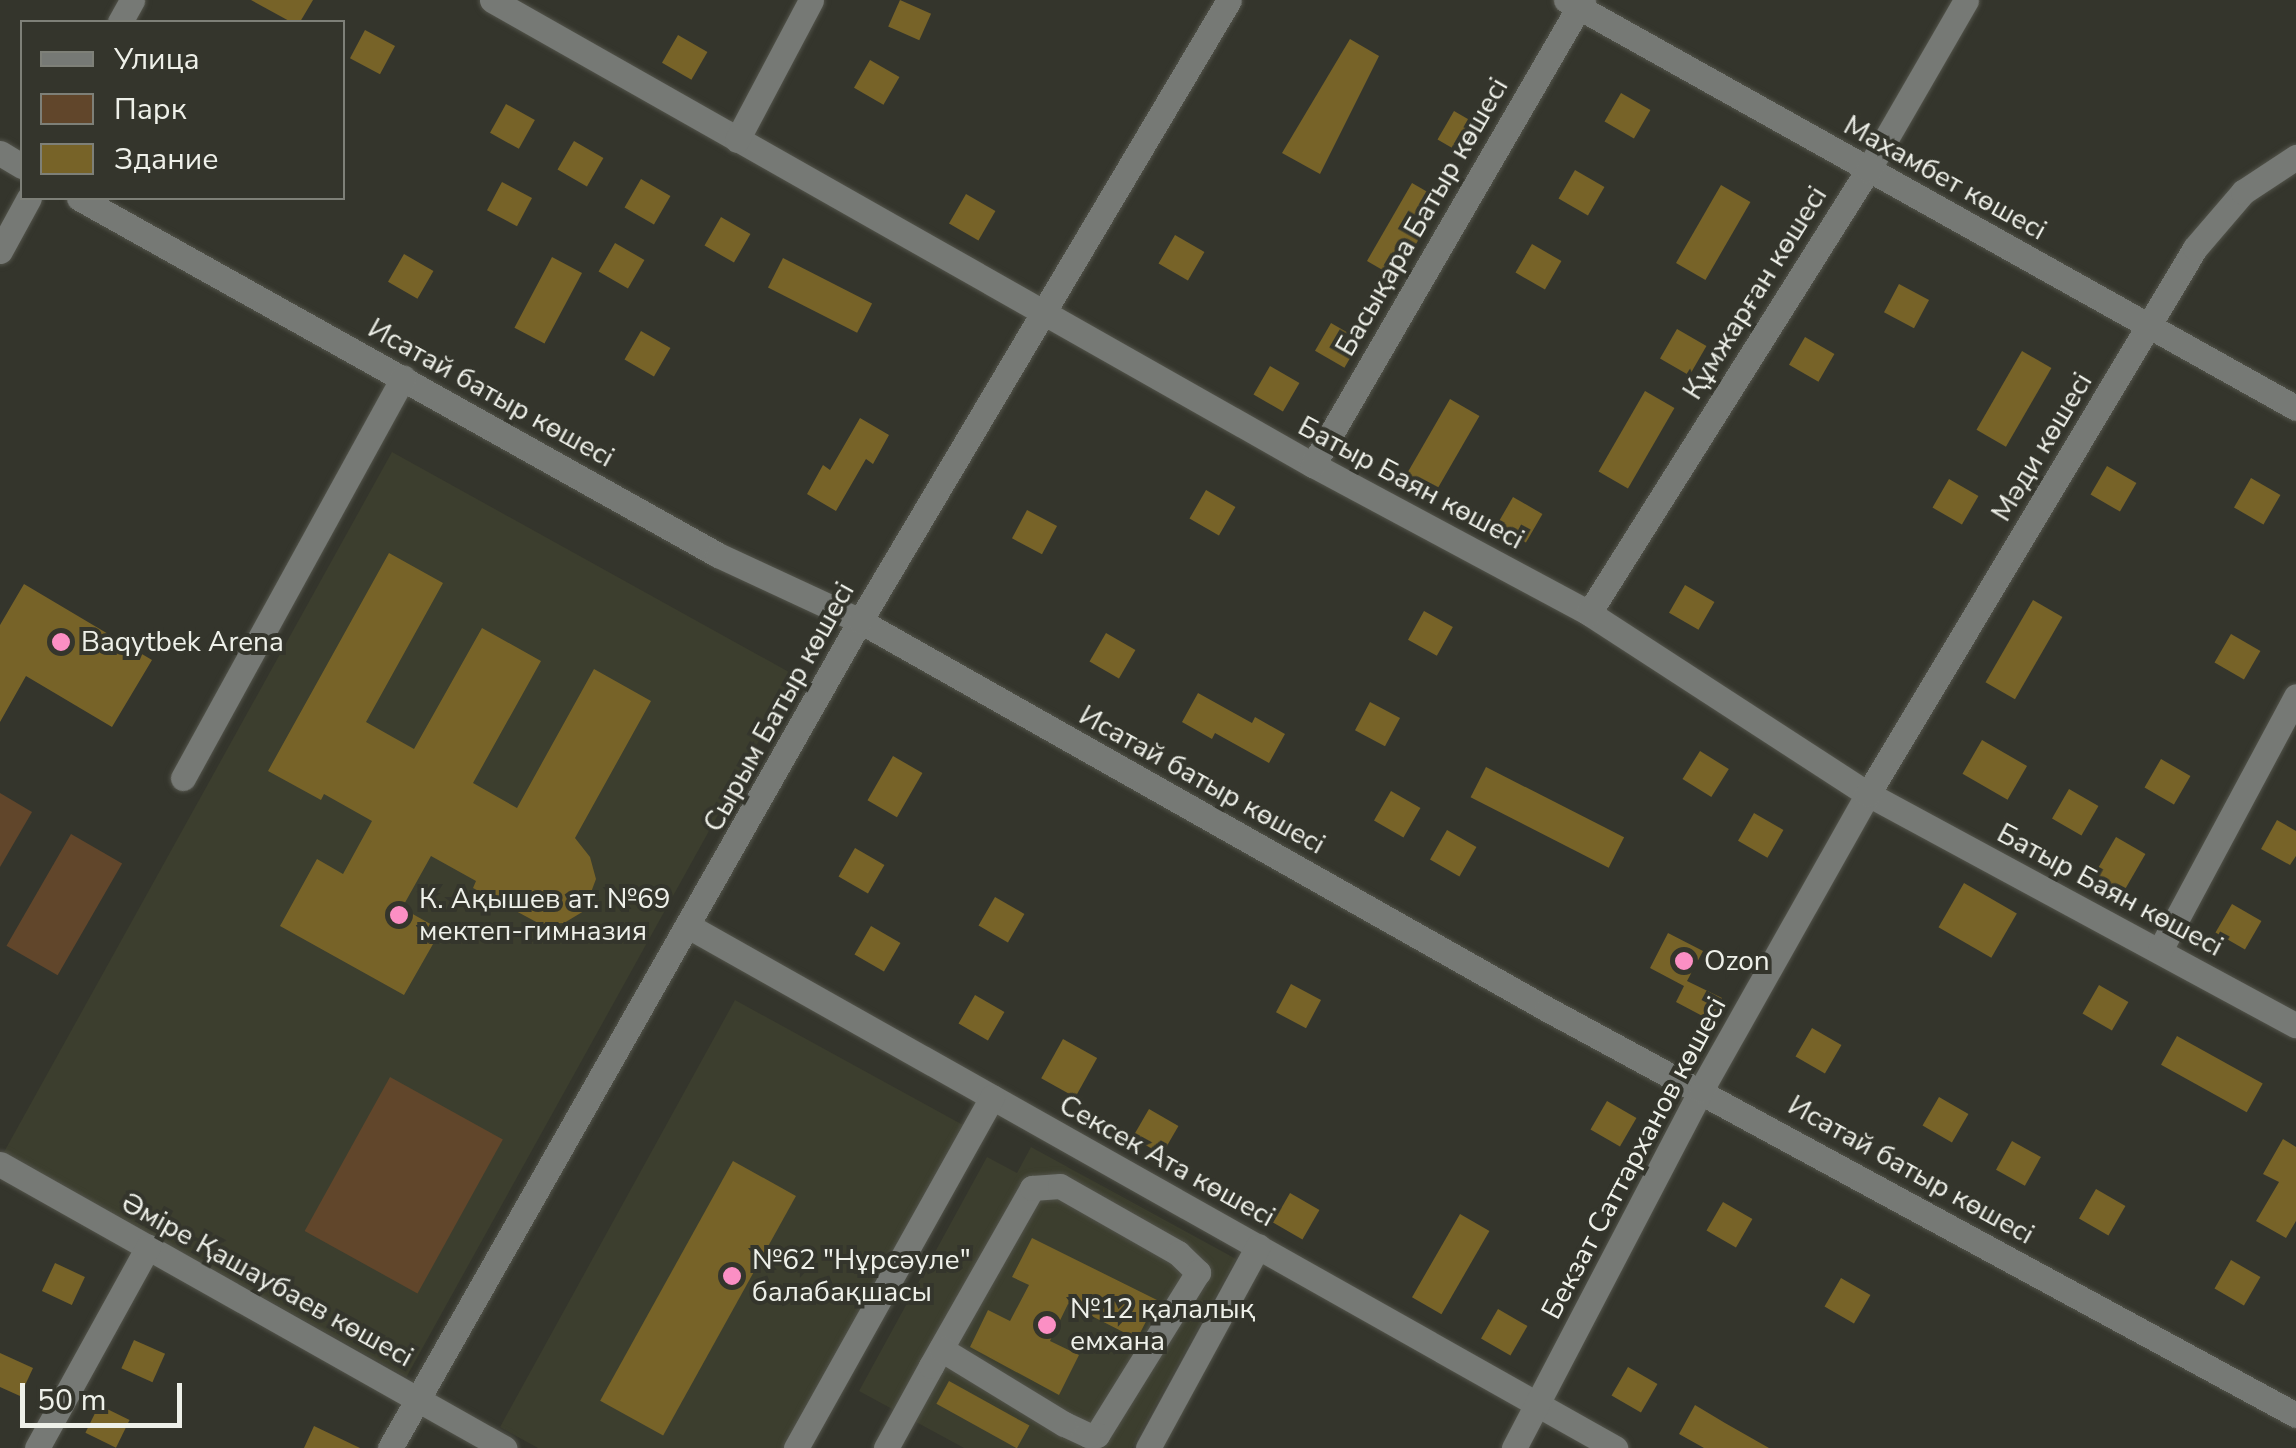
<!DOCTYPE html>
<meta charset="utf-8">
<style>
body{margin:0}
#map{position:relative;width:2296px;height:1448px;overflow:hidden;background:#34352c;font-family:"Nunito Sans",sans-serif}
div>[style]{position:absolute}
.built>*{inset:0;background:#3c3e2e;transform-origin:0 0}
.green>*{inset:0;background:#61462b;transform-origin:0 0}
.building>*{inset:0;background:#776328;transform-origin:0 0}
.roads{filter:drop-shadow(0 0 2px #52534a) drop-shadow(0 0 2px #52534a)}
.minor>*{height:25px;margin:-12.5px;padding:0 12.5px;transform-origin:12.5px;border-radius:12.5px;background:#767975}
.dots>*{width:28px;height:28px;translate:-50% -50%;box-sizing:border-box;border:5px solid #34352c;border-radius:50%}
span{translate:-50% -50%;white-space:nowrap;text-align:center;line-height:1.15;-webkit-text-stroke:8px #34352c;paint-order:stroke}
.street-label{font-size:28px;color:#eef0e9}
.poi-label{font-size:28px;color:#eef0e9}
.left{translate:0 -50%;text-align:left}
.legend{position:absolute;left:20px;top:20px;width:325px;height:180px;box-sizing:border-box;background:#34352c;border:2px solid #7e8078;margin:0;padding:12px 18px;list-style:none;font-size:30px;color:#eef0e9}
.legend li{display:flex;align-items:center;gap:20px;height:50px}
.legend b{width:50px;border:2px solid #7e8078}
.scale{position:absolute;left:20px;top:1383px;width:162px;height:45px;box-sizing:border-box;border:5px solid #eef0e9;border-top:0;padding-left:12px;font-size:30px;line-height:35px;white-space:nowrap;color:#eef0e9;-webkit-text-stroke:8px #34352c;paint-order:stroke}
</style>
<div id="map">
<div class="built">
<i style="left:392px;top:452px;width:461px;height:802px;rotate:29deg"></i>
<i style="clip-path:polygon(735px 1000px,963px 1125px,786px 1448px,538px 1448px,500px 1427px)"></i>
<i style="clip-path:polygon(1031px 1147px,1236px 1259px,1132px 1448px,964px 1448px,859px 1391px,987px 1157px,1017px 1173px)"></i>
</div>
<div class="green">
<i style="clip-path:polygon(0 793px,32px 812px,0 867px)"></i>
<i style="left:71px;top:834px;width:59px;height:129px;rotate:30deg"></i>
<i style="left:390px;top:1077px;width:129px;height:176px;rotate:29deg"></i>
</div>
<div class="building">
<i style="clip-path:polygon(251px 0,313px 0,300px 22px,291px 22px)"></i>
<i style="left:900px;top:0;width:34px;height:29px;rotate:24deg"></i>
<i style="left:365px;top:30px;width:34px;height:32px;rotate:28deg"></i>
<i style="left:678px;top:35px;width:34px;height:32px;rotate:30deg"></i>
<i style="clip-path:polygon(1350px 39px,1379px 56px,1320px 174px,1282px 153px)"></i>
<i style="left:870px;top:60px;width:34px;height:32px;rotate:30deg"></i>
<i style="left:1621px;top:93px;width:34px;height:33px;rotate:30deg"></i>
<i style="left:506px;top:104px;width:33px;height:33px;rotate:29deg"></i>
<i style="left:1454px;top:111px;width:34px;height:33px;rotate:30deg"></i>
<i style="left:574px;top:141px;width:34px;height:33px;rotate:30deg"></i>
<i style="left:1575px;top:170px;width:34px;height:33px;rotate:30deg"></i>
<i style="left:641px;top:179px;width:34px;height:33px;rotate:30deg"></i>
<i style="left:502px;top:182px;width:34px;height:32px;rotate:28deg"></i>
<i style="left:1412px;top:183px;width:34px;height:90px;rotate:30deg"></i>
<i style="left:1721px;top:185px;width:34px;height:90px;rotate:30deg"></i>
<i style="left:966px;top:194px;width:34px;height:34px;rotate:30deg"></i>
<i style="left:721px;top:217px;width:34px;height:33px;rotate:30deg"></i>
<i style="left:1175px;top:235px;width:34px;height:33px;rotate:30deg"></i>
<i style="left:615px;top:243px;width:34px;height:33px;rotate:30deg"></i>
<i style="left:1532px;top:244px;width:34px;height:33px;rotate:30deg"></i>
<i style="left:404px;top:254px;width:34px;height:32px;rotate:30deg"></i>
<i style="left:552px;top:257px;width:34px;height:80px;rotate:28deg"></i>
<i style="left:783px;top:258px;width:100px;height:33px;rotate:27deg"></i>
<i style="left:1899px;top:284px;width:34px;height:32px;rotate:28deg"></i>
<i style="left:1331px;top:323px;width:34px;height:32px;rotate:30deg"></i>
<i style="left:1677px;top:329px;width:34px;height:34px;rotate:30deg"></i>
<i style="left:641px;top:331px;width:34px;height:33px;rotate:30deg"></i>
<i style="left:1805px;top:337px;width:34px;height:32px;rotate:30deg"></i>
<i style="left:2022px;top:351px;width:34px;height:91px;rotate:30deg"></i>
<i style="left:1270px;top:366px;width:34px;height:33px;rotate:30deg"></i>
<i style="left:1645px;top:391px;width:34px;height:93px;rotate:30deg"></i>
<i style="left:1450px;top:399px;width:34px;height:86px;rotate:30deg"></i>
<i style="clip-path:polygon(860px 418px,889px 435px,873px 464px,866px 459px,836px 511px,807px 494px,823px 465px,830px 470px)"></i>
<i style="left:2107px;top:466px;width:34px;height:33px;rotate:30deg"></i>
<i style="left:2251px;top:478px;width:34px;height:34px;rotate:30deg"></i>
<i style="left:1949px;top:479px;width:34px;height:33px;rotate:30deg"></i>
<i style="left:1206px;top:490px;width:34px;height:33px;rotate:30deg"></i>
<i style="left:1513px;top:497px;width:34px;height:33px;rotate:30deg"></i>
<i style="left:1027px;top:510px;width:34px;height:32px;rotate:28deg"></i>
<i style="clip-path:polygon(389px 553px,443px 583px,366px 722px,414px 749px,482px 628px,541px 661px,473px 783px,517px 808px,594px 669px,651px 701px,575px 838px,590px 857px,596px 879px,584px 911px,564px 923px,540px 924px,473px 888px,476px 881px,431px 856px,402px 908px,441px 930px,404px 995px,280px 926px,317px 859px,343px 874px,372px 821px,324px 794px,321px 800px,268px 771px)"></i>
<i style="clip-path:polygon(24px 584px,152px 660px,112px 727px,26px 676px,0 722px,0 625px)"></i>
<i style="left:1685px;top:585px;width:34px;height:32px;rotate:30deg"></i>
<i style="left:2033px;top:600px;width:34px;height:95px;rotate:30deg"></i>
<i style="left:1424px;top:611px;width:33px;height:33px;rotate:29deg"></i>
<i style="left:1106px;top:633px;width:34px;height:33px;rotate:30deg"></i>
<i style="left:2231px;top:634px;width:34px;height:33px;rotate:30deg"></i>
<i style="clip-path:polygon(1198px 693px,1252px 723px,1255px 717px,1285px 734px,1269px 763px,1215px 733px,1212px 739px,1182px 722px)"></i>
<i style="left:1370px;top:702px;width:34px;height:32px;rotate:28deg"></i>
<i style="left:1982px;top:740px;width:52px;height:39px;rotate:30deg"></i>
<i style="left:1700px;top:751px;width:34px;height:33px;rotate:32deg"></i>
<i style="left:893px;top:756px;width:34px;height:51px;rotate:30deg"></i>
<i style="left:2161px;top:759px;width:34px;height:33px;rotate:30deg"></i>
<i style="left:1486px;top:767px;width:155px;height:34px;rotate:27deg"></i>
<i style="left:2069px;top:789px;width:34px;height:34px;rotate:30deg"></i>
<i style="left:1391px;top:791px;width:34px;height:34px;rotate:30deg"></i>
<i style="left:1754px;top:813px;width:34px;height:32px;rotate:30deg"></i>
<i style="clip-path:polygon(2277px 820px,2296px 831px,2296px 856px,2290px 865px,2261px 849px)"></i>
<i style="left:1447px;top:830px;width:34px;height:34px;rotate:30deg"></i>
<i style="left:2116px;top:837px;width:34px;height:46px;rotate:30deg"></i>
<i style="left:855px;top:848px;width:34px;height:33px;rotate:30deg"></i>
<i style="left:1964px;top:883px;width:61px;height:51px;rotate:30deg"></i>
<i style="left:995px;top:897px;width:34px;height:33px;rotate:30deg"></i>
<i style="left:2232px;top:904px;width:34px;height:33px;rotate:30deg"></i>
<i style="left:871px;top:926px;width:34px;height:33px;rotate:30deg"></i>
<i style="clip-path:polygon(1668px 933px,1703px 951px,1687px 981px,1722px 998px,1710px 1020px,1676px 1002px,1684px 986px,1650px 968px)"></i>
<i style="left:1291px;top:984px;width:34px;height:32px;rotate:28deg"></i>
<i style="left:2099px;top:985px;width:34px;height:33px;rotate:30deg"></i>
<i style="left:975px;top:995px;width:34px;height:33px;rotate:30deg"></i>
<i style="left:1812px;top:1028px;width:34px;height:33px;rotate:30deg"></i>
<i style="left:2177px;top:1036px;width:98px;height:33px;rotate:29deg"></i>
<i style="left:1063px;top:1039px;width:39px;height:45px;rotate:29deg"></i>
<i style="left:1939px;top:1097px;width:34px;height:33px;rotate:30deg"></i>
<i style="left:1607px;top:1101px;width:34px;height:33px;rotate:30deg"></i>
<i style="left:1149px;top:1109px;width:34px;height:33px;rotate:30deg"></i>
<i style="clip-path:polygon(2283px 1139px,2296px 1147px,2296px 1221px,2286px 1238px,2256px 1221px,2279px 1182px,2263px 1174px)"></i>
<i style="left:2012px;top:1141px;width:33px;height:33px;rotate:29deg"></i>
<i style="left:733px;top:1161px;width:72px;height:274px;rotate:29deg"></i>
<i style="left:2096px;top:1189px;width:34px;height:34px;rotate:30deg"></i>
<i style="left:1290px;top:1193px;width:34px;height:34px;rotate:30deg"></i>
<i style="left:1723px;top:1202px;width:34px;height:33px;rotate:30deg"></i>
<i style="left:1460px;top:1214px;width:34px;height:96px;rotate:30deg"></i>
<i style="clip-path:polygon(1032px 1238px,1157px 1300px,1137px 1339px,1068px 1304px,1050px 1341px,1079px 1355px,1059px 1395px,970px 1347px,988px 1310px,1010px 1321px,1029px 1285px,1012px 1277px)"></i>
<i style="left:2231px;top:1260px;width:34px;height:33px;rotate:30deg"></i>
<i style="left:55px;top:1263px;width:33px;height:31px;rotate:25deg"></i>
<i style="left:1841px;top:1278px;width:34px;height:33px;rotate:30deg"></i>
<i style="left:1498px;top:1309px;width:34px;height:34px;rotate:30deg"></i>
<i style="left:134px;top:1340px;width:34px;height:31px;rotate:24deg"></i>
<i style="clip-path:polygon(0 1353px,33px 1368px,20px 1396px,0 1387px)"></i>
<i style="left:1628px;top:1367px;width:34px;height:33px;rotate:30deg"></i>
<i style="left:949px;top:1381px;width:92px;height:26px;rotate:29deg"></i>
<i style="left:99px;top:1405px;width:34px;height:31px;rotate:26deg"></i>
<i style="clip-path:polygon(1695px 1405px,1725px 1423px,1769px 1448px,1704px 1448px,1679px 1434px)"></i>
<i style="clip-path:polygon(314px 1426px,360px 1448px,304px 1448px)"></i>
</div>
<div class="roads">
<div class="minor">
<i style="left:492px;top:0;width:944px;rotate:29.53deg"></i>
<i style="left:1313px;top:465px;width:313px;rotate:28.2deg"></i>
<i style="left:1589px;top:613px;width:333px;rotate:33deg"></i>
<i style="left:1868px;top:794px;width:486px;rotate:28.4deg"></i>
<i style="left:1566px;top:0;width:836px;rotate:29.2deg"></i>
<i style="left:120px;top:22px;width:25px;rotate:-61deg"></i>
<i style="left:737px;top:140px;width:158px;rotate:-62.1deg"></i>
<i style="left:0;top:153px;width:26px;rotate:31deg"></i>
<i style="left:79px;top:198px;width:732px;rotate:29.19deg"></i>
<i style="left:718px;top:555px;width:157px;rotate:24.9deg"></i>
<i style="left:860px;top:621px;width:789px;rotate:29.46deg"></i>
<i style="left:1547px;top:1009px;width:852px;rotate:28.46deg"></i>
<i style="left:0;top:251px;width:60px;rotate:-61.3deg"></i>
<i style="left:1313px;top:465px;width:538px;rotate:-59.86deg"></i>
<i style="left:1589px;top:613px;width:524px;rotate:-57.8deg"></i>
<i style="left:1868px;top:170px;width:196px;rotate:-60deg"></i>
<i style="left:183px;top:778px;width:457px;rotate:-61.2deg"></i>
<i style="left:690px;top:927px;width:1062px;rotate:29.39deg"></i>
<i style="left:2160px;top:950px;width:288px;rotate:-61.8deg"></i>
<i style="left:0;top:1164px;width:579px;rotate:29.4deg"></i>
<i style="left:37px;top:1448px;width:230px;rotate:-61.1deg"></i>
<i style="left:390px;top:1448px;width:951px;rotate:-60.39deg"></i>
<i style="left:860px;top:621px;width:722px;rotate:-59.28deg"></i>
<i style="left:796px;top:1448px;width:402px;rotate:-60.8deg"></i>
<i style="left:886px;top:1448px;width:94px;rotate:-61.2deg"></i>
<i style="left:931px;top:1366px;width:205px;rotate:-60.4deg"></i>
<i style="left:1032px;top:1188px;width:28px;rotate:-4deg"></i>
<i style="left:1060px;top:1186px;width:136px;rotate:29.6deg"></i>
<i style="left:1178px;top:1253px;width:28px;rotate:44deg"></i>
<i style="left:1198px;top:1272px;width:192px;rotate:121.8deg"></i>
<i style="left:1097px;top:1435px;width:9px;rotate:180deg"></i>
<i style="left:1088px;top:1435px;width:26px;rotate:-155deg"></i>
<i style="left:1064px;top:1424px;width:144px;rotate:-148.6deg"></i>
<i style="left:1148px;top:1448px;width:230px;rotate:-61.4deg"></i>
<i style="left:1514px;top:1448px;width:404px;rotate:-62.4deg"></i>
<i style="left:1701px;top:1090px;width:340px;rotate:-60.6deg"></i>
<i style="left:1868px;top:794px;width:636px;rotate:-59.08deg"></i>
<i style="left:2195px;top:248px;width:74px;rotate:-49.4deg"></i>
<i style="left:2243px;top:192px;width:64px;rotate:-33.4deg"></i>
</div>
</div>
<div class="dots">
<i style="left:61px;top:642px;background:#fb8fc4"></i>
<i style="left:399px;top:915px;background:#fb8fc4"></i>
<i style="left:1684px;top:961px;background:#fb8fc4"></i>
<i style="left:732px;top:1276px;background:#fb8fc4"></i>
<i style="left:1047px;top:1325px;background:#fb8fc4"></i>
</div>
<div class="street-label">
<span style="left:1945px;top:178px;rotate:29deg">Махамбет көшесі</span>
<span style="left:1422px;top:217px;rotate:-60deg">Басықара Батыр көшесі</span>
<span style="left:1755px;top:293px;rotate:-58deg">Құмжарған көшесі</span>
<span style="left:491px;top:393px;rotate:29deg">Исатай батыр көшесі</span>
<span style="left:2042px;top:447px;rotate:-59deg">Мәди көшесі</span>
<span style="left:1411px;top:483px;rotate:28deg">Батыр Баян көшесі</span>
<span style="left:779px;top:707px;rotate:-61deg">Сырым Батыр көшесі</span>
<span style="left:1202px;top:780px;rotate:29deg">Исатай батыр көшесі</span>
<span style="left:2110px;top:890px;rotate:28deg">Батыр Баян көшесі</span>
<span style="left:1634px;top:1158px;rotate:-62deg">Бекзат Саттарханов көшесі</span>
<span style="left:1167px;top:1161px;rotate:29deg">Сексек Ата көшесі</span>
<span style="left:1911px;top:1170px;rotate:29deg">Исатай батыр көшесі</span>
<span style="left:267px;top:1280px;rotate:29deg">Әміре Қашаубаев көшесі</span>
</div>
<div class="poi-label">
<span class="left" style="left:81px;top:642px">Baqytbek Arena</span>
<span class="left" style="left:419px;top:915px">К. Ақышев ат. №69<br>мектеп-гимназия</span>
<span class="left" style="left:1704px;top:961px">Ozon</span>
<span class="left" style="left:752px;top:1276px">№62 "Нұрсәуле"<br>балабақшасы</span>
<span class="left" style="left:1070px;top:1325px">№12 қалалық<br>емхана</span>
</div>
<ul class="legend">
<li><b style="height:12px;background:#767975"></b>Улица</li>
<li><b style="height:28px;background:#61462b"></b>Парк</li>
<li><b style="height:28px;background:#776328"></b>Здание</li>
</ul>
<div class="scale">50 m</div>
</div>
